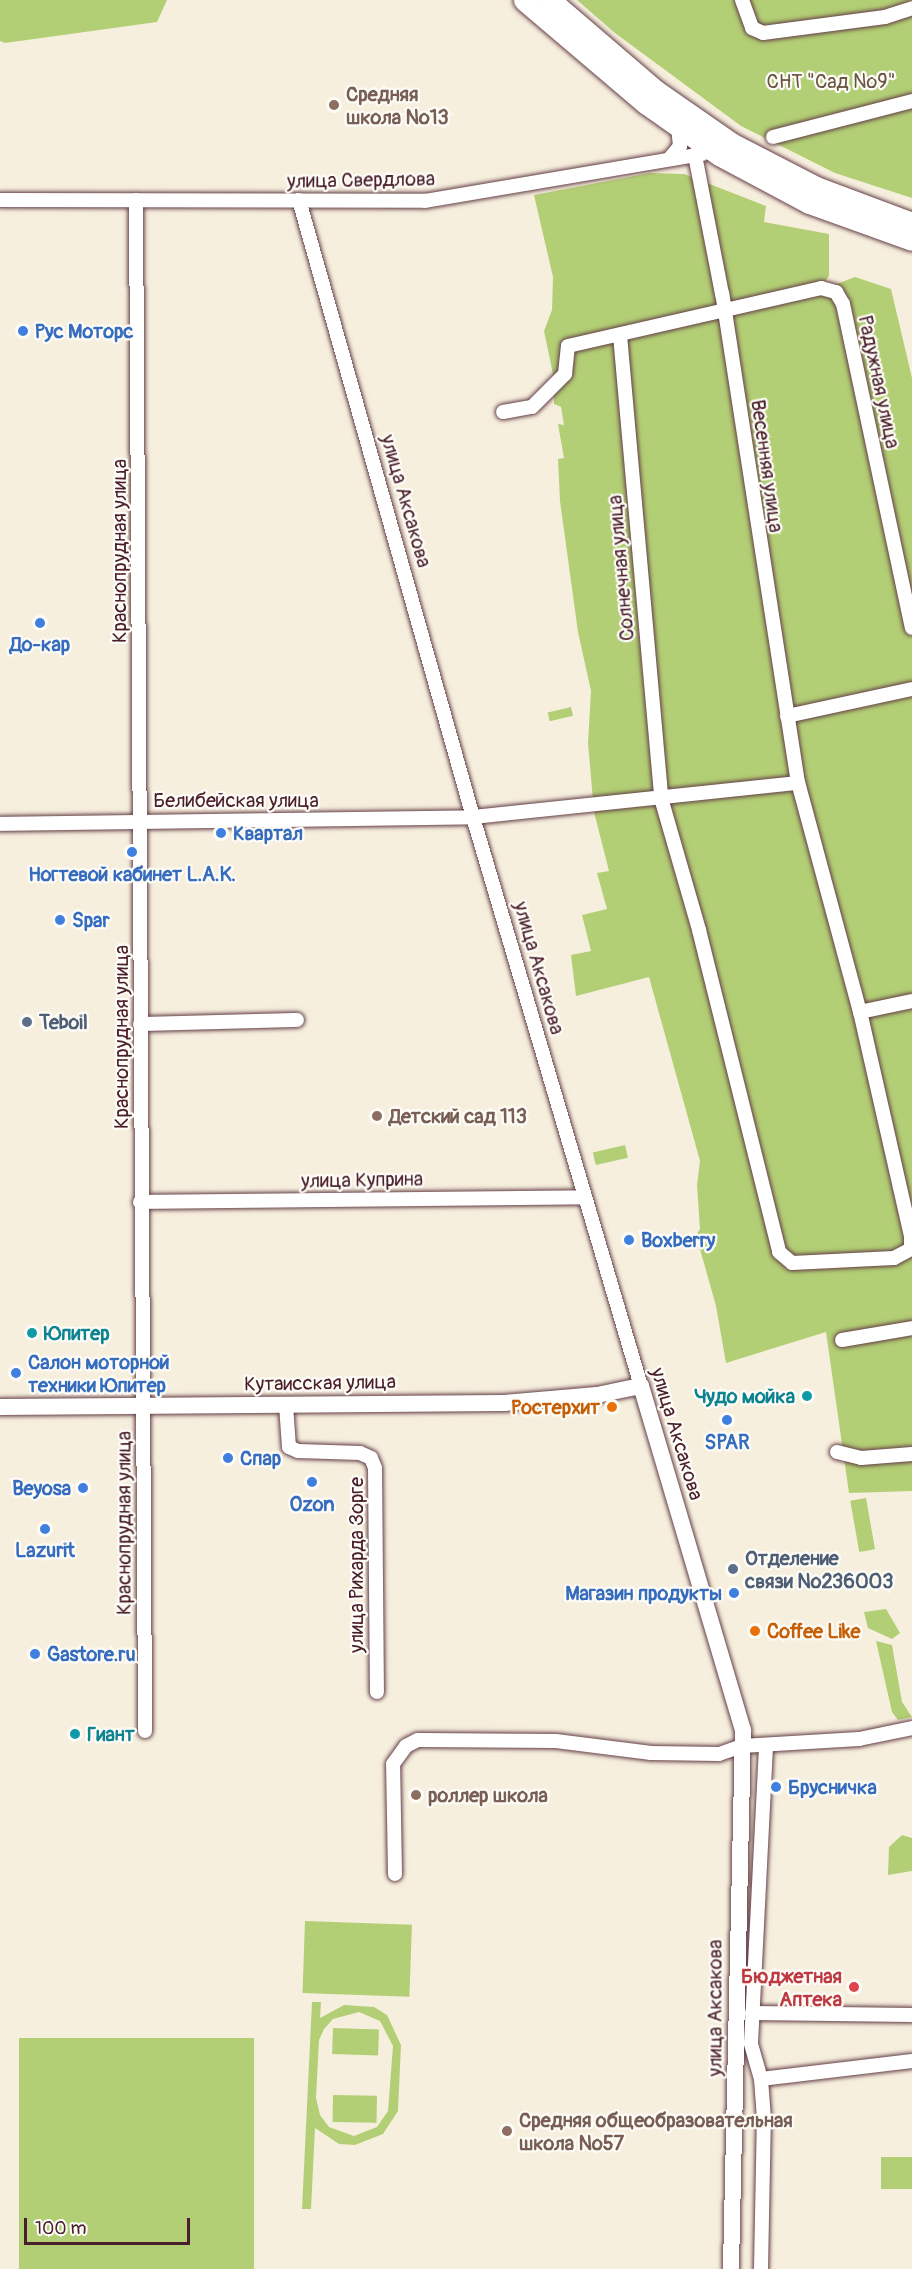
<!DOCTYPE html>
<meta charset="utf-8">
<style>
body{margin:0}
#map{position:relative;width:912px;height:2269px;overflow:hidden;background:#f7efde;font-family:Pangolin,sans-serif}
div>[style]{position:absolute}
.green>*{inset:0;background:#b3cf75;transform-origin:0 0}
.roads{filter:drop-shadow(0 0 2px #643e46) drop-shadow(0 0 2px #643e46)}
.minor>*{height:14px;margin:-7px;padding:0 7px;transform-origin:7px;border-radius:7px;background:#fff}
.tertiary>*{height:16px;margin:-8px;padding:0 8px;transform-origin:8px;border-radius:8px;background:#fff}
.primary>*{height:21px;margin:-10.5px;padding:0 10.5px;transform-origin:10.5px;border-radius:10.5px;background:#fff}
.dots>*{width:16px;height:16px;translate:-50% -50%;box-sizing:border-box;border:3px solid #fdfcf7;border-radius:50%}
span{translate:-50% -50%;white-space:nowrap;text-align:center;line-height:1.15;-webkit-text-stroke:4.5px #fdfcf7;paint-order:stroke}
.park-label{font-size:20px;color:#6a5441}
.education-label{font-size:20px;color:#785e54;font-weight:700}
.left{translate:0 -50%;text-align:left}
.street-label{font-size:20px;color:#4a1f2b}
.shop-label{font-size:20px;color:#366cbe;font-weight:700}
.right{translate:-100% -50%;text-align:right}
.service-label{font-size:20px;color:#4e5e75;font-weight:700}
.culture-label{font-size:20px;color:#0d838f;font-weight:700}
.food-label{font-size:20px;color:#c56008;font-weight:700}
.health-label{font-size:20px;color:#be3a42;font-weight:700}
.scale{position:absolute;left:24px;top:2218px;width:166px;height:27px;box-sizing:border-box;border:3px solid #4a1f2b;border-top:0;padding-left:8px;font-size:18px;line-height:21px;white-space:nowrap;color:#4a1f2b;-webkit-text-stroke:4px #fdfcf7;paint-order:stroke}
</style>
<div id="map">
<div class="green">
<i style="clip-path:polygon(0 0,167px 0,157px 22px,5px 43px,0 41px)"></i>
<i style="clip-path:polygon(577px 0,912px 0,912px 198px,835px 173px,741px 126px,615px 33px)"></i>
<i style="clip-path:polygon(650px 173px,684px 174px,766px 206px,764px 222px,829px 234px,829px 276px,826px 280px,829px 287px,855px 277px,891px 289px,912px 378px,912px 1491px,849px 1493px,826px 1332px,726px 1363px,716px 1306px,696px 1235px,700px 1229px,697px 1185px,700px 1161px,649px 977px,576px 996px,571px 955px,591px 951px,582px 915px,607px 909px,597px 873px,609px 871px,594px 812px,588px 743px,591px 691px,578px 632px,560px 501px,558px 459px,564px 458px,558px 424px,564px 425px,561px 407px,554px 404px,554px 379px,544px 331px,552px 310px,553px 277px,534px 195px)"></i>
<i style="left:571px;top:707px;width:9px;height:24px;rotate:77deg"></i>
<i style="left:625px;top:1145px;width:13px;height:33px;rotate:77deg"></i>
<i style="left:866px;top:1498px;width:52px;height:16px;rotate:80deg"></i>
<i style="clip-path:polygon(886px 1609px,900px 1633px,892px 1639px,868px 1628px,864px 1612px)"></i>
<i style="clip-path:polygon(876px 1641px,892px 1645px,902px 1702px,912px 1717px,898px 1720px,892px 1712px)"></i>
<i style="clip-path:polygon(902px 1835px,912px 1838px,912px 1871px,888px 1875px,889px 1847px)"></i>
<i style="left:305px;top:1921px;width:107px;height:72px;rotate:2deg"></i>
<i style="clip-path:polygon(evenodd,312px 2002px,321px 2002px,320px 2018px,344px 2005px,374px 2007px,387px 2015px,401px 2045px,398px 2111px,383px 2134px,355px 2145px,339px 2144px,315px 2128px,311px 2209px,302px 2209px,312px 2002px,359px 2012px,380px 2021px,393px 2046px,388px 2111px,377px 2127px,354px 2136px,329px 2127px,320px 2115px,316px 2098px,319px 2040px,324px 2029px,333px 2019px,359px 2012px)"></i>
<i style="left:333px;top:2028px;width:46px;height:26px;rotate:2deg"></i>
<i style="left:19px;top:2038px;width:235px;height:232px"></i>
<i style="left:333px;top:2095px;width:44px;height:27px;rotate:1deg"></i>
<i style="left:912px;top:2157px;width:32px;height:31px;rotate:90deg"></i>
</div>
<div class="roads">
<div class="minor">
<i style="left:742px;top:0;width:30px;rotate:70deg"></i>
<i style="left:752px;top:28px;width:12px;rotate:24deg"></i>
<i style="left:763px;top:33px;width:123px;rotate:-7.5deg"></i>
<i style="left:885px;top:17px;width:28px;rotate:-18deg"></i>
<i style="left:773px;top:137px;width:144px;rotate:-14.5deg"></i>
<i style="left:670px;top:158px;width:16px;rotate:-50deg"></i>
<i style="left:680px;top:146px;width:18px;rotate:-96deg"></i>
<i style="left:0;top:200px;width:425px;rotate:0.1deg"></i>
<i style="left:425px;top:201px;width:281px;rotate:-9.6deg"></i>
<i style="left:136px;top:200px;width:1531px;rotate:89.66deg"></i>
<i style="left:299px;top:200px;width:641px;rotate:74.25deg"></i>
<i style="left:473px;top:817px;width:593px;rotate:73.55deg"></i>
<i style="left:620px;top:335px;width:465px;rotate:84.9deg"></i>
<i style="left:661px;top:798px;width:137px;rotate:73.9deg"></i>
<i style="left:699px;top:930px;width:332px;rotate:76deg"></i>
<i style="left:779px;top:1252px;width:17px;rotate:40deg"></i>
<i style="left:792px;top:1263px;width:102px;rotate:-2.8deg"></i>
<i style="left:894px;top:1258px;width:19px;rotate:-28deg"></i>
<i style="left:911px;top:1249px;width:13px;rotate:-90deg"></i>
<i style="left:911px;top:1236px;width:230px;rotate:-102.8deg"></i>
<i style="left:860px;top:1012px;width:237px;rotate:-105.1deg"></i>
<i style="left:798px;top:783px;width:495px;rotate:-98.8deg"></i>
<i style="left:722px;top:294px;width:142px;rotate:-101deg"></i>
<i style="left:503px;top:412px;width:29px;rotate:-10deg"></i>
<i style="left:532px;top:407px;width:47px;rotate:-45deg"></i>
<i style="left:565px;top:374px;width:28px;rotate:-84deg"></i>
<i style="left:568px;top:346px;width:260px;rotate:-12.9deg"></i>
<i style="left:821px;top:288px;width:16px;rotate:15deg"></i>
<i style="left:836px;top:292px;width:14px;rotate:60deg"></i>
<i style="left:843px;top:304px;width:331px;rotate:78deg"></i>
<i style="left:787px;top:716px;width:128px;rotate:-12.2deg"></i>
<i style="left:0;top:824px;width:473px;rotate:-0.8deg"></i>
<i style="left:473px;top:817px;width:327px;rotate:-6deg"></i>
<i style="left:860px;top:1012px;width:53px;rotate:-11.9deg"></i>
<i style="left:140px;top:1024px;width:157px;rotate:-1.5deg"></i>
<i style="left:140px;top:1202px;width:445px;rotate:-0.6deg"></i>
<i style="left:842px;top:1340px;width:71px;rotate:-9.7deg"></i>
<i style="left:286px;top:1405px;width:42px;rotate:85.9deg"></i>
<i style="left:289px;top:1447px;width:10px;rotate:24deg"></i>
<i style="left:298px;top:1451px;width:62px;rotate:1.8deg"></i>
<i style="left:360px;top:1453px;width:12px;rotate:24deg"></i>
<i style="left:371px;top:1458px;width:11px;rotate:68deg"></i>
<i style="left:375px;top:1468px;width:224px;rotate:89.5deg"></i>
<i style="left:837px;top:1452px;width:25px;rotate:14deg"></i>
<i style="left:861px;top:1458px;width:51px;rotate:-4.5deg"></i>
<i style="left:395px;top:1874px;width:110px;rotate:-91deg"></i>
<i style="left:393px;top:1764px;width:22px;rotate:-54deg"></i>
<i style="left:406px;top:1746px;width:13px;rotate:-27deg"></i>
<i style="left:418px;top:1740px;width:138px;rotate:0.4deg"></i>
<i style="left:556px;top:1741px;width:96px;rotate:7.2deg"></i>
<i style="left:651px;top:1753px;width:68px;rotate:0.8deg"></i>
<i style="left:719px;top:1754px;width:24px;rotate:-19deg"></i>
<i style="left:742px;top:1746px;width:117px;rotate:-3.4deg"></i>
<i style="left:859px;top:1739px;width:54px;rotate:-11.7deg"></i>
<i style="left:752px;top:2013px;width:160px;rotate:0.7deg"></i>
<i style="left:761px;top:2079px;width:152px;rotate:-6.8deg"></i>
<i style="left:761px;top:2269px;width:150px;rotate:-88.9deg"></i>
<i style="left:764px;top:2119px;width:40px;rotate:-94.3deg"></i>
<i style="left:761px;top:2079px;width:37px;rotate:-106deg"></i>
<i style="left:751px;top:2043px;width:296px;rotate:-87.1deg"></i>
</div>
<div class="tertiary">
<i style="left:0;top:1407px;width:504px;rotate:-0.45deg"></i>
<i style="left:504px;top:1403px;width:93px;rotate:-4.9deg"></i>
<i style="left:597px;top:1395px;width:45px;rotate:-11.6deg"></i>
<i style="left:641px;top:1386px;width:359px;rotate:73.5deg"></i>
<i style="left:743px;top:1730px;width:539px;rotate:91.28deg"></i>
</div>
<div class="primary">
<i style="left:524px;top:0;width:159px;rotate:40.4deg"></i>
<i style="left:645px;top:103px;width:90px;rotate:35.1deg"></i>
<i style="left:719px;top:155px;width:102px;rotate:28.1deg"></i>
<i style="left:809px;top:203px;width:109px;rotate:19.8deg"></i>
<i style="left:550px;top:0;width:138px;rotate:40.6deg"></i>
<i style="left:655px;top:90px;width:93px;rotate:34.9deg"></i>
<i style="left:731px;top:143px;width:96px;rotate:27.4deg"></i>
<i style="left:816px;top:187px;width:103px;rotate:20.6deg"></i>
</div>
</div>
<div class="dots">
<i style="left:334px;top:105px;background:#8d6e63"></i>
<i style="left:23px;top:331px;background:#3f7fe0"></i>
<i style="left:40px;top:623px;background:#3f7fe0"></i>
<i style="left:221px;top:833px;background:#3f7fe0"></i>
<i style="left:132px;top:852px;background:#3f7fe0"></i>
<i style="left:60px;top:920px;background:#3f7fe0"></i>
<i style="left:27px;top:1022px;background:#5c6f8a"></i>
<i style="left:377px;top:1116px;background:#8d6e63"></i>
<i style="left:629px;top:1240px;background:#3f7fe0"></i>
<i style="left:32px;top:1333px;background:#0f9aa8"></i>
<i style="left:16px;top:1373px;background:#3f7fe0"></i>
<i style="left:807px;top:1396px;background:#0f9aa8"></i>
<i style="left:612px;top:1407px;background:#e8710a"></i>
<i style="left:727px;top:1420px;background:#3f7fe0"></i>
<i style="left:228px;top:1458px;background:#3f7fe0"></i>
<i style="left:312px;top:1482px;background:#3f7fe0"></i>
<i style="left:83px;top:1488px;background:#3f7fe0"></i>
<i style="left:45px;top:1529px;background:#3f7fe0"></i>
<i style="left:733px;top:1569px;background:#5c6f8a"></i>
<i style="left:734px;top:1593px;background:#3f7fe0"></i>
<i style="left:755px;top:1631px;background:#e8710a"></i>
<i style="left:35px;top:1654px;background:#3f7fe0"></i>
<i style="left:75px;top:1734px;background:#0f9aa8"></i>
<i style="left:776px;top:1787px;background:#3f7fe0"></i>
<i style="left:416px;top:1795px;background:#8d6e63"></i>
<i style="left:854px;top:1987px;background:#e0444e"></i>
<i style="left:507px;top:2131px;background:#8d6e63"></i>
</div>
<div class="park-label">
<span style="left:831px;top:81px">СНТ "Сад №9"</span>
</div>
<div class="education-label">
<span class="left" style="left:346px;top:106px">Средняя<br>школа №13</span>
<span class="left" style="left:389px;top:1116px">Детский сад 113</span>
<span class="left" style="left:428px;top:1795px">роллер школа</span>
<span class="left" style="left:519px;top:2132px">Средняя общеобразовательная<br>школа №57</span>
</div>
<div class="street-label">
<span style="left:361px;top:180px;rotate:-1deg">улица Свердлова</span>
<span style="left:879px;top:382px;rotate:78deg">Радужная улица</span>
<span style="left:767px;top:466px;rotate:82deg">Весенняя улица</span>
<span style="left:406px;top:501px;rotate:74deg">улица Аксакова</span>
<span style="left:119px;top:551px;rotate:-90deg">Краснопрудная улица</span>
<span style="left:621px;top:568px;rotate:-95deg">Солнечная улица</span>
<span style="left:236px;top:800px">Белибейская улица</span>
<span style="left:539px;top:968px;rotate:74deg">улица Аксакова</span>
<span style="left:121px;top:1037px;rotate:-90deg">Краснопрудная улица</span>
<span style="left:362px;top:1180px;rotate:-1deg">улица Куприна</span>
<span style="left:320px;top:1383px;rotate:-1deg">Кутаисская улица</span>
<span style="left:677px;top:1434px;rotate:73deg">улица Аксакова</span>
<span style="left:124px;top:1523px;rotate:-90deg">Краснопрудная улица</span>
<span style="left:356px;top:1565px;rotate:-90deg">улица Рихарда Зорге</span>
<span style="left:715px;top:2008px;rotate:-90deg">улица Аксакова</span>
</div>
<div class="shop-label">
<span class="left" style="left:35px;top:331px">Рус Моторс</span>
<span style="left:40px;top:644px">До-кар</span>
<span class="left" style="left:233px;top:833px">Квартал</span>
<span style="left:132px;top:874px">Ногтевой кабинет L.A.K.</span>
<span class="left" style="left:72px;top:920px">Spar</span>
<span class="left" style="left:641px;top:1240px">Boxberry</span>
<span class="left" style="left:28px;top:1374px">Салон моторной<br>техники Юпитер</span>
<span style="left:727px;top:1442px">SPAR</span>
<span class="left" style="left:240px;top:1458px">Спар</span>
<span class="right" style="left:71px;top:1488px">Beyosa</span>
<span style="left:312px;top:1504px">Ozon</span>
<span style="left:45px;top:1550px">Lazurit</span>
<span class="right" style="left:722px;top:1593px">Магазин продукты</span>
<span class="left" style="left:47px;top:1654px">Gastore.ru</span>
<span class="left" style="left:788px;top:1787px">Брусничка</span>
</div>
<div class="service-label">
<span class="left" style="left:39px;top:1022px">Teboil</span>
<span class="left" style="left:745px;top:1570px">Отделение<br>связи №236003</span>
</div>
<div class="culture-label">
<span class="left" style="left:44px;top:1333px">Юпитер</span>
<span class="right" style="left:795px;top:1396px">Чудо мойка</span>
<span class="left" style="left:87px;top:1734px">Гиант</span>
</div>
<div class="food-label">
<span class="right" style="left:600px;top:1407px">Ростерхит</span>
<span class="left" style="left:767px;top:1631px">Coffee Like</span>
</div>
<div class="health-label">
<span class="right" style="left:842px;top:1988px">Бюджетная<br>Аптека</span>
</div>
<div class="scale">100 m</div>
</div>
